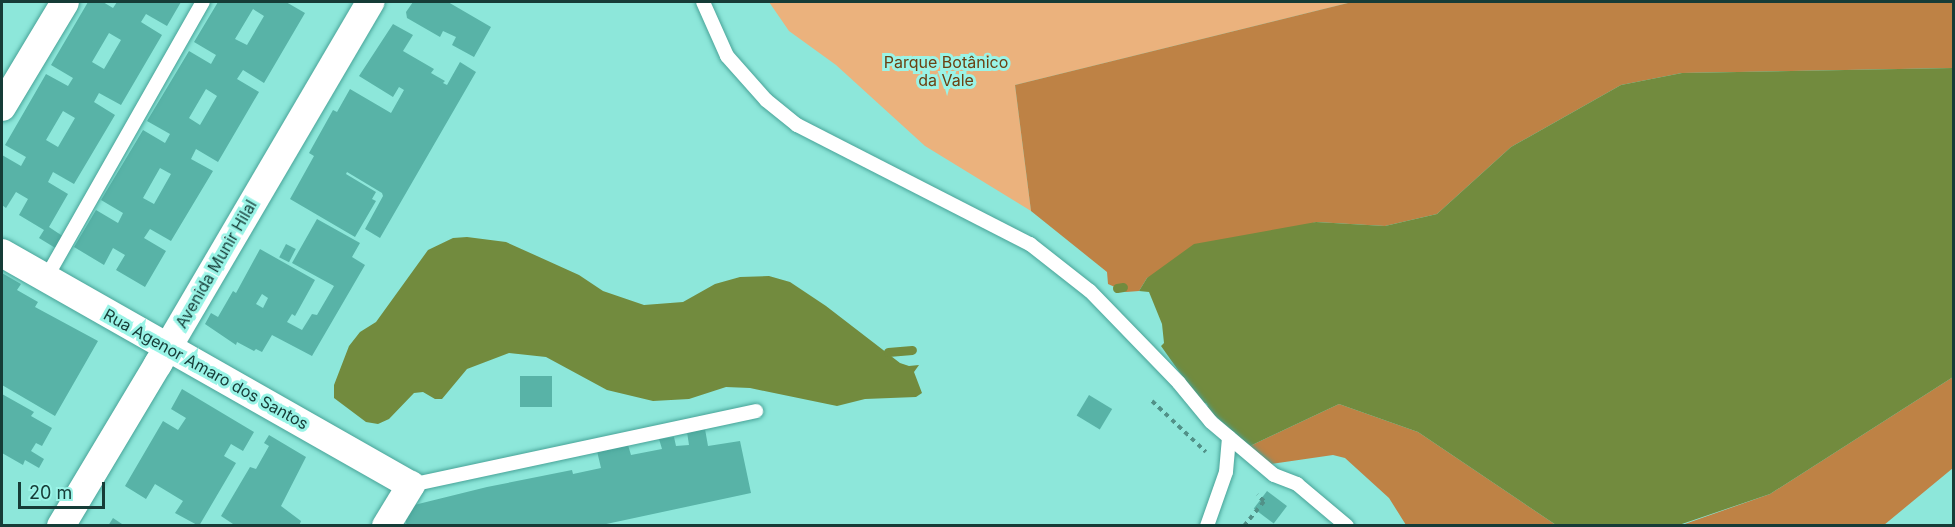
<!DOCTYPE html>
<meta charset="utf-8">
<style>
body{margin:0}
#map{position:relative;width:1955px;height:527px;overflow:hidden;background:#8de7da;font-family:Inter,sans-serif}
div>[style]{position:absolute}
.green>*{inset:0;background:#ebb27d}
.forest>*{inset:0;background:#be8245}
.water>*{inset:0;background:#728b3e}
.stream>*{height:9px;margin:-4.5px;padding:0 4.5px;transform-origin:4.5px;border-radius:4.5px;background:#728b3e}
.building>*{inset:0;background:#58b3a7;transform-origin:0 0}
.path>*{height:4px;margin-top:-2px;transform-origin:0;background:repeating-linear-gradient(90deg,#519188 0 4.5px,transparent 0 9px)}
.roads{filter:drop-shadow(0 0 2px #48a398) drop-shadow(0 0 2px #48a398)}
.service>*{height:14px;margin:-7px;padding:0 7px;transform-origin:7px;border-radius:7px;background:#fff}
.minor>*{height:28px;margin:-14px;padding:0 14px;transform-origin:14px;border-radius:14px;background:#fff}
span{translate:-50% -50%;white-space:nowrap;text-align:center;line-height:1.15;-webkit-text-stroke:6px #9af4e7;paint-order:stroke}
.park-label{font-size:16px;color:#6b4113}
.street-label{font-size:16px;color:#163c37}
.frame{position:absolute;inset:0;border:3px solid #163c37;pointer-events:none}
.scale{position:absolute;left:18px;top:482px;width:87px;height:27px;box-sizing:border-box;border:3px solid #163c37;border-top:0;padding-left:8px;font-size:18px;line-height:21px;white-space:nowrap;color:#163c37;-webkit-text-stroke:4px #9af4e7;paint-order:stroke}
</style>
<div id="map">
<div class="green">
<i style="clip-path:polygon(769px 2px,1352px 2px,1015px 85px,1031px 211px,925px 146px,836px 65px,789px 31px)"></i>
</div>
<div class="forest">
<i style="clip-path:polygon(1352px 2px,1953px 2px,1953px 68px,1682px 73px,1621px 85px,1511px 147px,1437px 214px,1385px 226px,1316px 222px,1147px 278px,1139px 291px,1126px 292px,1108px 284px,1107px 272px,1031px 211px,1015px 85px)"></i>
<i style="clip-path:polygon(1953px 377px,1953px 468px,1884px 525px,1679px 526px,1770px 494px)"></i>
<i style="clip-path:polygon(1339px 404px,1418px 432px,1556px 525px,1406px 525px,1389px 498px,1345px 458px,1333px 455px,1271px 464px,1250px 446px)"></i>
</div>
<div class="water">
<i style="clip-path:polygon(1953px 68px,1953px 377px,1770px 494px,1679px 525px,1556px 525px,1418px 432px,1339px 404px,1250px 446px,1206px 408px,1208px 406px,1206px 403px,1203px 404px,1178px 370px,1161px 346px,1164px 343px,1162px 324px,1149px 292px,1139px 291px,1147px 278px,1194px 244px,1316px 222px,1385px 226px,1437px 214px,1511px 147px,1621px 85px,1682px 73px)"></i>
<i style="clip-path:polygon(467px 237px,506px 242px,579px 275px,603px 291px,644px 305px,683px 302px,715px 284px,740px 277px,769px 276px,790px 282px,826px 306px,900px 363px,909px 366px,919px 365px,914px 372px,922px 393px,916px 397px,865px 399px,837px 406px,750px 388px,726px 387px,689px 399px,653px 401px,607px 390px,546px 357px,509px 353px,467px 369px,442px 399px,435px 399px,423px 392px,414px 393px,389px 419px,378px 424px,366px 422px,334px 398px,334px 385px,349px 346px,360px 332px,376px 322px,428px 250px,453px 238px)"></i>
</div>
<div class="stream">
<i style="left:1117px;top:288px;width:6px;rotate:-9deg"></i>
<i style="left:888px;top:352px;width:24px;rotate:-5deg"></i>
</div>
<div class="building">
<i style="clip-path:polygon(evenodd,88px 2px,103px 2px,113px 8px,117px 2px,181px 2px,167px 26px,146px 14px,141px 22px,162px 35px,121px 105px,99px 93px,94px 102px,115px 115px,74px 184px,53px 172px,48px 182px,68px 194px,49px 227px,64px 237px,57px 249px,39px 238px,44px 230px,19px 215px,28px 199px,16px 192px,6px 208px,2px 205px,2px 155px,21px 166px,26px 157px,5px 145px,46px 74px,68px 86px,73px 78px,51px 65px,88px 2px,109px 33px,121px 40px,104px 69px,92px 62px,109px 33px,88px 2px,63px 111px,75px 118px,58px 147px,46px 140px,63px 111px)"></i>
<i style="clip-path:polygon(evenodd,218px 2px,286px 2px,305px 13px,264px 83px,243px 70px,237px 79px,259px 92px,218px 162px,196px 149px,191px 159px,213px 171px,171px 241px,150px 229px,144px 238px,166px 251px,145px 287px,116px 270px,125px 255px,113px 248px,104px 265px,74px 247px,96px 210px,118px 223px,123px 213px,101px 200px,143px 130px,165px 143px,170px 134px,147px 121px,189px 51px,211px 64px,216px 55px,194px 42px,218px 2px,253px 9px,264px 16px,247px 45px,235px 39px,253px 9px,218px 2px,206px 89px,217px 96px,200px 125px,189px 118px,206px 89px,218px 2px,160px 168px,171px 174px,154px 204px,143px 198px,160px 168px)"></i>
<i style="clip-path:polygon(413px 2px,448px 2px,491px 27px,474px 57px,452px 45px,456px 37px,443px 31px,440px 37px,407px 18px,406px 12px)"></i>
<i style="clip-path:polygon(393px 24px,413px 35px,403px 51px,434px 69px,431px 73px,445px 81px,443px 83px,447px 85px,460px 62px,476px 72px,380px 238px,365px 229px,383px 196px,382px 193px,347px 172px,346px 174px,376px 192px,372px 199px,376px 201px,355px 237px,290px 199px,314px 156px,309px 153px,333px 110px,337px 112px,350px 89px,391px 113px,404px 90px,399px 87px,393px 97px,359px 76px)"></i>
<i style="clip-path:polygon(evenodd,317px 219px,360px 243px,352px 257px,365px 265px,312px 356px,272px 335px,262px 352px,256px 349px,254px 351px,237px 342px,236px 345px,205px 324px,211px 313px,218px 317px,233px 291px,236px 293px,260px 249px,315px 280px,295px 316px,292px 314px,287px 322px,302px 330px,312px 314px,317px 315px,334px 286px,292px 263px,317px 219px,262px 294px,268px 298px,263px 308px,256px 304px,262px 294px)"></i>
<i style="left:286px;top:244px;width:11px;height:15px;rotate:27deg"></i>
<i style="clip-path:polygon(2px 273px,21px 284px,17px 290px,38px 302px,35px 307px,98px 341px,55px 416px,2px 385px)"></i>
<i style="left:520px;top:376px;width:32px;height:31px"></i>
<i style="clip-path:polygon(182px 389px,254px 432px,243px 451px,231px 444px,224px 456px,236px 463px,199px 526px,175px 513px,183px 501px,155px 484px,146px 499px,125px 486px,163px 421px,178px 430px,186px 418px,171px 409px)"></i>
<i style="clip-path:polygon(2px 394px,34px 412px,31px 416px,52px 428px,42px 446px,36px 443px,31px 451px,44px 459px,39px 468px,25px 460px,23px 465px,2px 453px)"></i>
<i style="left:1089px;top:395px;width:27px;height:24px;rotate:31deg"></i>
<i style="clip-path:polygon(705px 429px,708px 446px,740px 441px,751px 493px,597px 526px,407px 526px,402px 508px,487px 487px,572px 470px,573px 474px,601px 468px,597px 451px,628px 445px,631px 455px,662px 449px,659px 439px,674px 437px,676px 446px,689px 445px,687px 432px)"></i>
<i style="clip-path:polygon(269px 435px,306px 457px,281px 506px,301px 521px,299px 526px,236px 526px,221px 516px,250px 467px,256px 469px,269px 446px,264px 443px)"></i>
<i style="left:1267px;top:491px;width:25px;height:22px;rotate:37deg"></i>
<i style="clip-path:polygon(113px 518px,125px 526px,108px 526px)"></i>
</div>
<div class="path">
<i style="left:1152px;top:401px;width:74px;rotate:43.4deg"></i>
<i style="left:1244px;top:526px;width:32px;rotate:-51deg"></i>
<i style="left:1264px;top:501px;width:9px;rotate:-139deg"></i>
</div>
<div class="roads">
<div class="service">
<i style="left:703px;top:2px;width:59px;rotate:66deg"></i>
<i style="left:727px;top:56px;width:59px;rotate:48.4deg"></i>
<i style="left:766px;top:100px;width:40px;rotate:39deg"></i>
<i style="left:797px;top:125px;width:262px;rotate:27.1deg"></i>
<i style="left:1030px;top:244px;width:76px;rotate:38.1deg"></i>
<i style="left:1090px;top:291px;width:128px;rotate:45.9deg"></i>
<i style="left:1179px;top:383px;width:50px;rotate:50.6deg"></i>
<i style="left:1211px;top:422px;width:82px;rotate:40.1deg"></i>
<i style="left:1274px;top:475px;width:25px;rotate:21deg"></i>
<i style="left:1297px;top:484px;width:65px;rotate:40deg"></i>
<i style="left:46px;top:278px;width:318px;rotate:-60.4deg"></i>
<i style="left:411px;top:485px;width:353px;rotate:-12.1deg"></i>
<i style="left:1207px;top:526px;width:57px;rotate:-70.6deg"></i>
<i style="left:1226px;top:472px;width:35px;rotate:-85deg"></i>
</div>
<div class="minor">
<i style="left:2px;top:107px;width:122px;rotate:-59deg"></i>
<i style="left:2px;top:253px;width:470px;rotate:29.6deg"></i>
<i style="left:411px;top:485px;width:48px;rotate:121.4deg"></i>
<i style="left:61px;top:526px;width:189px;rotate:-59.1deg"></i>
<i style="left:158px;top:364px;width:420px;rotate:-59.6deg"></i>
</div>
</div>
<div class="park-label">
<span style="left:946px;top:71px">Parque Botânico<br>da Vale</span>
</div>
<div class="street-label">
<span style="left:216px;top:264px;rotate:-60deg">Avenida Munir Hilal</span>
<span style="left:206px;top:369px;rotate:29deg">Rua Agenor Amaro dos Santos</span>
</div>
<div class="frame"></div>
<div class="scale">20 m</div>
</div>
